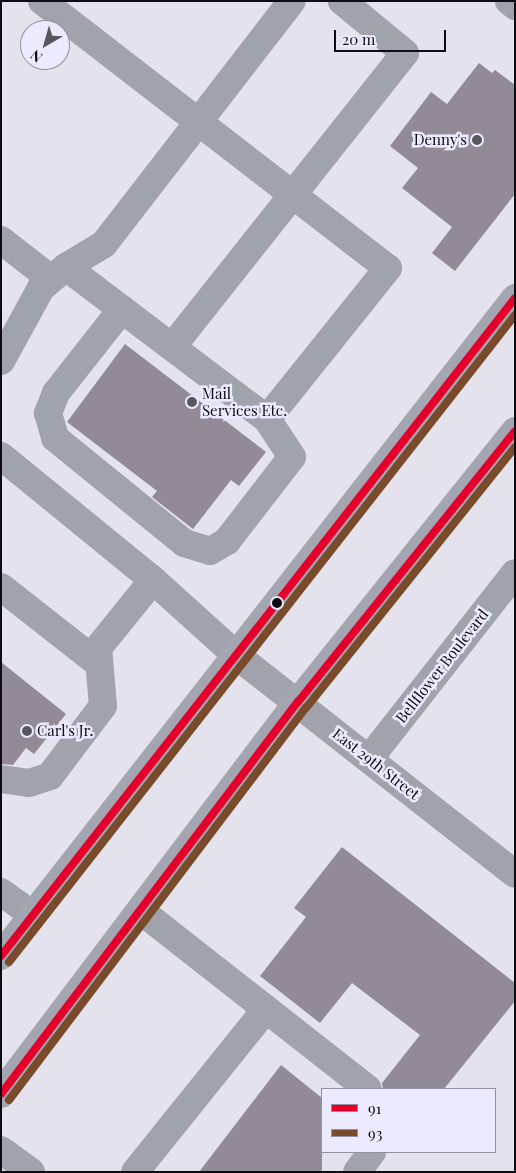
<!DOCTYPE html>
<style>
body{margin:0}
#map{position:relative;width:516px;height:1173px;overflow:hidden;background:#e3e2ed;font-family:"Playfair Display",serif}
div>[style]{position:absolute}
.building>*{inset:0;background:#928b97}
.minor>*{height:28px;margin:-14px;padding:0 14px;transform-origin:14px;border-radius:14px;background:#a0a3ab}
.major>*{height:28px;margin:-14px;padding:0 14px;transform-origin:14px;border-radius:14px;background:#a3a6b0}
.bus-1>*{height:8px;margin:-4px;padding:0 4px;transform-origin:4px;border-radius:4px;background:#e4002b}
.bus-2>*{height:8px;margin:-4px;padding:0 4px;transform-origin:4px;border-radius:4px;background:#7a4b2a}
.dots>*{width:14px;height:14px;translate:-50% -50%;box-sizing:border-box;border:2px solid #eceaff;border-radius:50%}
span{translate:-50% -50%;white-space:nowrap;text-align:center;line-height:1.15;-webkit-text-stroke:5px #eceaff;paint-order:stroke}
.poi-label{font-size:15px;color:#0d0c12}
.right{translate:-100% -50%;text-align:right}
.left{translate:0 -50%;text-align:left}
.street-label{font-size:15px;color:#0d0c12}
.frame{position:absolute;inset:0;border:2px solid #0d0c12;pointer-events:none}
.legend{position:absolute;left:321px;top:1088px;width:175px;height:65px;box-sizing:border-box;background:#eceaff;border:1px solid #9391a0;margin:0;padding:6px 9px;list-style:none;font-size:15px;color:#0d0c12}
.legend li{display:flex;align-items:center;gap:10px;height:25px}
.legend b{width:25px;border:1px solid #9391a0}
.north{position:absolute;left:20px;top:20px;width:50px;height:50px;box-sizing:border-box;background:#eceaff;border:1px solid #9391a0;border-radius:50%;rotate:218deg;font-size:14px;font-weight:700;line-height:20px;text-align:center;color:#0d0c12}
.north::after{content:'';display:block;margin:auto;width:18px;height:22px;background:#58575f;clip-path:polygon(50% 0,100% 100%,50% 72%,0 100%)}
.scale{position:absolute;left:334px;top:30px;width:112px;height:22px;box-sizing:border-box;border:2px solid #0d0c12;border-top:0;padding-left:6px;font-size:15px;line-height:18px;white-space:nowrap;color:#0d0c12;-webkit-text-stroke:4px #eceaff;paint-order:stroke}
</style>
<div id="map">
<div class="building">
<i style="clip-path:polygon(479px 63px,492px 73px,495px 70px,515px 85px,515px 194px,455px 271px,432px 253px,452px 227px,402px 188px,418px 168px,390px 146px,431px 92px,447px 104px)"></i>
<i style="clip-path:polygon(125px 344px,266px 452px,239px 486px,231px 480px,193px 529px,152px 497px,157px 491px,67px 422px)"></i>
<i style="clip-path:polygon(1px 662px,66px 714px,34px 754px,26px 748px,13px 765px,1px 764px)"></i>
<i style="clip-path:polygon(342px 847px,515px 983px,515px 1001px,444px 1089px,383px 1089px,382px 1083px,420px 1035px,352px 983px,320px 1023px,260px 976px,306px 917px,294px 908px)"></i>
<i style="clip-path:polygon(281px 1065px,322px 1098px,322px 1172px,199px 1172px)"></i>
</div>
<div class="minor">
<i style="left:42px;top:1px;width:437px;rotate:37.7deg"></i>
<i style="left:388px;top:268px;width:193px;rotate:128.7deg"></i>
<i style="left:267px;top:419px;width:252px;rotate:-142.9deg"></i>
<i style="left:509px;top:1px;width:8px;rotate:40deg"></i>
<i style="left:1px;top:240px;width:63px;rotate:38deg"></i>
<i style="left:122px;top:309px;width:107px;rotate:128.2deg"></i>
<i style="left:56px;top:393px;width:22px;rotate:112deg"></i>
<i style="left:48px;top:413px;width:26px;rotate:74deg"></i>
<i style="left:55px;top:438px;width:166px;rotate:39.1deg"></i>
<i style="left:184px;top:543px;width:27px;rotate:17deg"></i>
<i style="left:210px;top:551px;width:20px;rotate:-30deg"></i>
<i style="left:227px;top:541px;width:106px;rotate:-52.3deg"></i>
<i style="left:292px;top:457px;width:45px;rotate:-123.3deg"></i>
<i style="left:172px;top:347px;width:375px;rotate:-51.6deg"></i>
<i style="left:405px;top:53px;width:82px;rotate:-140.5deg"></i>
<i style="left:1px;top:361px;width:83px;rotate:-61.3deg"></i>
<i style="left:41px;top:288px;width:33px;rotate:-40deg"></i>
<i style="left:66px;top:267px;width:44px;rotate:-31.2deg"></i>
<i style="left:104px;top:244px;width:307px;rotate:-52.3deg"></i>
<i style="left:1px;top:456px;width:196px;rotate:39.2deg"></i>
<i style="left:153px;top:580px;width:113px;rotate:42.1deg"></i>
<i style="left:237px;top:656px;width:353px;rotate:38.1deg"></i>
<i style="left:1px;top:587px;width:123px;rotate:38.1deg"></i>
<i style="left:369px;top:759px;width:236px;rotate:-51.9deg"></i>
<i style="left:1px;top:779px;width:28px;rotate:8deg"></i>
<i style="left:29px;top:783px;width:22px;rotate:-18deg"></i>
<i style="left:50px;top:776px;width:88px;rotate:-52.9deg"></i>
<i style="left:103px;top:706px;width:58px;rotate:-94.9deg"></i>
<i style="left:98px;top:648px;width:87px;rotate:-51deg"></i>
<i style="left:1px;top:892px;width:39px;rotate:36deg"></i>
<i style="left:141px;top:911px;width:288px;rotate:38.1deg"></i>
<i style="left:1px;top:1150px;width:37px;rotate:36deg"></i>
<i style="left:135px;top:1172px;width:209px;rotate:-51.2deg"></i>
<i style="left:357px;top:1172px;width:25px;rotate:-53deg"></i>
</div>
<div class="major">
<i style="left:1px;top:956px;width:835px;rotate:-52deg"></i>
<i style="left:1px;top:1094px;width:492px;rotate:-52.9deg"></i>
<i style="left:298px;top:702px;width:347px;rotate:-51.3deg"></i>
</div>
<div class="bus-1">
<i style="left:1px;top:956px;width:835px;rotate:-52deg"></i>
<i style="left:1px;top:1094px;width:492px;rotate:-52.9deg"></i>
<i style="left:298px;top:702px;width:347px;rotate:-51.3deg"></i>
</div>
<div class="bus-2">
<i style="left:9px;top:962px;width:821px;rotate:-51.97deg"></i>
<i style="left:9px;top:1100px;width:492px;rotate:-52.9deg"></i>
<i style="left:306px;top:708px;width:334px;rotate:-51.3deg"></i>
</div>
<div class="dots">
<i style="left:477px;top:140px;background:#58575f"></i>
<i style="left:192px;top:402px;background:#58575f"></i>
<i style="left:277px;top:603px;background:#0d0c12"></i>
<i style="left:27px;top:731px;background:#58575f"></i>
</div>
<div class="poi-label">
<span class="right" style="left:467px;top:140px">Denny's</span>
<span class="left" style="left:202px;top:402px">Mail<br>Services Etc.</span>
<span class="left" style="left:37px;top:731px">Carl's Jr.</span>
</div>
<div class="street-label">
<span style="left:442px;top:666px;rotate:-52deg">Bellflower Boulevard</span>
<span style="left:376px;top:764px;rotate:38deg">East 29th Street</span>
</div>
<div class="frame"></div>
<ul class="legend">
<li><b style="height:6px;background:#e4002b"></b>91</li>
<li><b style="height:6px;background:#7a4b2a"></b>93</li>
</ul>
<div class="north">N</div>
<div class="scale">20 m</div>
</div>
